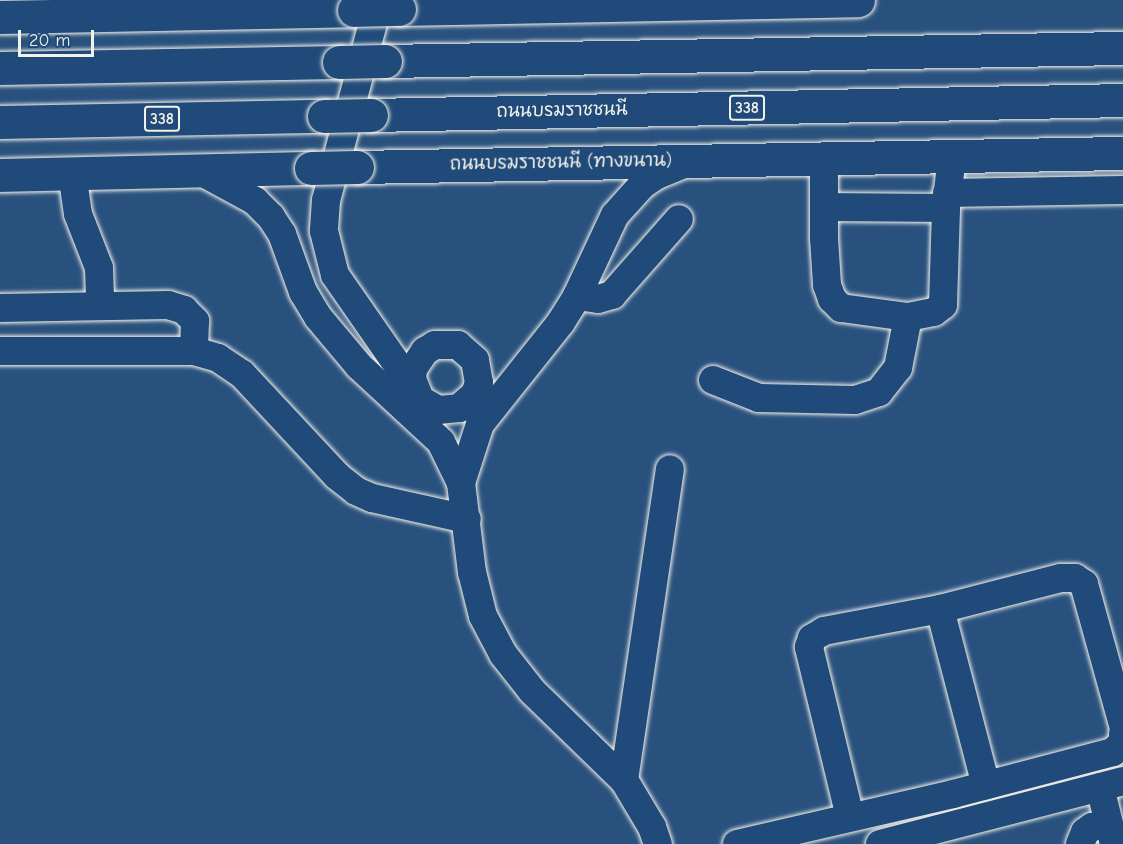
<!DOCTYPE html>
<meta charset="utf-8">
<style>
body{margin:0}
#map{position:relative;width:1123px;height:844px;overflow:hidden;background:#28517e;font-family:"Comic Neue","Playpen Sans Thai",sans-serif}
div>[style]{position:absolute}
.roads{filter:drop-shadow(0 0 2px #f4f1e8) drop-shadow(0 0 2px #f4f1e8)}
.minor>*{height:28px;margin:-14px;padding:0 14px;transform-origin:14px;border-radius:14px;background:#1f4a7a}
.major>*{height:33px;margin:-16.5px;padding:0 16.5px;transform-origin:16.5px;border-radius:16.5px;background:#1f4a7a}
.highway>*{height:33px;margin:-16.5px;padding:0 16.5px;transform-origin:16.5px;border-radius:16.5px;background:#1f4a7a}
.bridges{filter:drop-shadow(0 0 2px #f4f1e8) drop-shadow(0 0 2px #f4f1e8)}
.major-bridge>*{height:33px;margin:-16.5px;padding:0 16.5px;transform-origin:16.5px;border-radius:16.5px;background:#1f4a7a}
.highway-bridge>*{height:33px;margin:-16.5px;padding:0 16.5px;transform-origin:16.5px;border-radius:16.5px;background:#1f4a7a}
span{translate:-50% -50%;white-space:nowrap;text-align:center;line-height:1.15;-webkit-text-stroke:4.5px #1f4a7a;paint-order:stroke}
.shield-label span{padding:2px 4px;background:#1f4a7a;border:2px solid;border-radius:4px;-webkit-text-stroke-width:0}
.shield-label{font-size:16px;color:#f4f1e8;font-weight:700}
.street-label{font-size:18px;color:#f4f1e8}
.scale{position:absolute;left:18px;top:30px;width:76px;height:27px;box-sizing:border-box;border:3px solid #f4f1e8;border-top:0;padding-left:8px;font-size:18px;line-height:21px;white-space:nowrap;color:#f4f1e8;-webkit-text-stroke:4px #1f4a7a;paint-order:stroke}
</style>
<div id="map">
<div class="roads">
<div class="minor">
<i style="left:379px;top:0;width:207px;rotate:104.8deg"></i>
<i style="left:326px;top:200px;width:31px;rotate:94deg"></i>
<i style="left:324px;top:231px;width:45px;rotate:76deg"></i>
<i style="left:335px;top:275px;width:140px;rotate:55.2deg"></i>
<i style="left:824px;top:158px;width:80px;rotate:90deg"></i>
<i style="left:824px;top:238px;width:47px;rotate:86.3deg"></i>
<i style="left:827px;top:285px;width:15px;rotate:70deg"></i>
<i style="left:832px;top:299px;width:13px;rotate:45deg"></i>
<i style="left:841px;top:308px;width:68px;rotate:7.7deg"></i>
<i style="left:908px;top:317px;width:26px;rotate:-11deg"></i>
<i style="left:934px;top:312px;width:11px;rotate:-38deg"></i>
<i style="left:943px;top:305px;width:97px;rotate:-88.2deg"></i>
<i style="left:946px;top:208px;width:52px;rotate:-83.4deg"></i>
<i style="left:198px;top:170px;width:65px;rotate:28.5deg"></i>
<i style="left:255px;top:201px;width:23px;rotate:45deg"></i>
<i style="left:271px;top:217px;width:20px;rotate:57deg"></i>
<i style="left:282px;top:234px;width:62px;rotate:70.1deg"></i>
<i style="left:303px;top:292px;width:29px;rotate:59deg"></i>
<i style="left:318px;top:317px;width:64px;rotate:50.1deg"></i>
<i style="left:359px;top:366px;width:112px;rotate:42.8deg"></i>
<i style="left:441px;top:442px;width:46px;rotate:64deg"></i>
<i style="left:461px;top:483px;width:90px;rotate:83deg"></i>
<i style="left:472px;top:572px;width:45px;rotate:76deg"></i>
<i style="left:483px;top:616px;width:43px;rotate:62.2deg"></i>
<i style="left:503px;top:654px;width:47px;rotate:51.9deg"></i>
<i style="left:532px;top:691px;width:128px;rotate:44.1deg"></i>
<i style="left:624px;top:780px;width:55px;rotate:59.2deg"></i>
<i style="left:652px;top:827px;width:18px;rotate:71deg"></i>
<i style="left:72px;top:173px;width:41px;rotate:81.7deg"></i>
<i style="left:78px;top:214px;width:58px;rotate:68.7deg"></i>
<i style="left:99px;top:268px;width:38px;rotate:88deg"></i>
<i style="left:947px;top:193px;width:176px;rotate:-1deg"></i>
<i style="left:824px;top:207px;width:122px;rotate:0.5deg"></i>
<i style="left:577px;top:296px;width:21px;rotate:8deg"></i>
<i style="left:598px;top:299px;width:15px;rotate:-16deg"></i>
<i style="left:612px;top:295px;width:101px;rotate:-48.6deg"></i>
<i style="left:0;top:308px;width:168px;rotate:-1deg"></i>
<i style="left:168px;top:305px;width:17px;rotate:17deg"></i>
<i style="left:184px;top:310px;width:16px;rotate:45deg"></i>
<i style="left:195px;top:321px;width:30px;rotate:92deg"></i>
<i style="left:0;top:351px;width:194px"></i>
<i style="left:194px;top:351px;width:25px;rotate:16deg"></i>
<i style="left:218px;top:358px;width:29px;rotate:34deg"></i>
<i style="left:242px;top:374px;width:139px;rotate:47deg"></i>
<i style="left:337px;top:476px;width:24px;rotate:38deg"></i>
<i style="left:356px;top:491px;width:17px;rotate:24deg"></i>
<i style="left:372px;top:498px;width:97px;rotate:12.5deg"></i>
<i style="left:713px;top:380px;width:49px;rotate:21.4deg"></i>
<i style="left:759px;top:398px;width:96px;rotate:1.2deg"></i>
<i style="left:855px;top:400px;width:25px;rotate:-18deg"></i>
<i style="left:879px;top:392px;width:31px;rotate:-52deg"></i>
<i style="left:898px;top:368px;width:52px;rotate:-78.9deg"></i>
<i style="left:402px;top:389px;width:42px;rotate:30.3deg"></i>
<i style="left:438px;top:410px;width:21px;rotate:-5deg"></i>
<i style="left:459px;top:408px;width:21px;rotate:-41deg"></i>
<i style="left:475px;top:394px;width:12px;rotate:-70deg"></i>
<i style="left:479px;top:383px;width:23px;rotate:-100deg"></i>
<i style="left:475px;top:360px;width:23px;rotate:-139deg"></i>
<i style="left:458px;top:345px;width:23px;rotate:180deg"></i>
<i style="left:435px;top:345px;width:12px;rotate:149deg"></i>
<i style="left:425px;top:351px;width:22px;rotate:124deg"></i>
<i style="left:413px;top:369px;width:10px;rotate:96deg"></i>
<i style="left:412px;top:379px;width:16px;rotate:68deg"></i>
<i style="left:461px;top:483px;width:62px;rotate:-72.1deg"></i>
<i style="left:480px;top:424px;width:130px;rotate:-51.5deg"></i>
<i style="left:561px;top:322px;width:31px;rotate:-58deg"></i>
<i style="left:577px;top:296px;width:89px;rotate:-64.9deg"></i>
<i style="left:615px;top:215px;width:40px;rotate:-48deg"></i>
<i style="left:642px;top:185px;width:18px;rotate:-34deg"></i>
<i style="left:657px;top:175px;width:31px;rotate:-22deg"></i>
<i style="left:940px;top:609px;width:125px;rotate:-14.4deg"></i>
<i style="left:1061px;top:578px;width:14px"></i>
<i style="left:1075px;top:578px;width:11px;rotate:34deg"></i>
<i style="left:1084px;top:584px;width:146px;rotate:74.5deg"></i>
<i style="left:624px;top:780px;width:314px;rotate:-81.6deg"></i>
<i style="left:1100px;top:787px;width:59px;rotate:76.2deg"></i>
<i style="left:850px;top:817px;width:175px;rotate:-103.6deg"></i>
<i style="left:809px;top:647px;width:9px;rotate:-72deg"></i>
<i style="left:812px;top:638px;width:14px;rotate:-30deg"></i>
<i style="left:824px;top:631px;width:118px;rotate:-10.7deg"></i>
<i style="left:940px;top:609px;width:182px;rotate:75.4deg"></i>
<i style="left:737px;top:844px;width:222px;rotate:-13deg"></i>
<i style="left:953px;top:794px;width:165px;rotate:-14.7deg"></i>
<i style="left:1113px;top:752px;width:14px;rotate:-45deg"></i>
<i style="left:1123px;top:742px;width:8px;rotate:-90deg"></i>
<i style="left:880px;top:844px;width:251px;rotate:-14.5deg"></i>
<i style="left:1080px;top:844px;width:13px;rotate:-67deg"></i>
<i style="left:1085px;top:832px;width:9px;rotate:-36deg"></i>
<i style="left:1092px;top:827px;width:17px;rotate:-10deg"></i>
</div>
<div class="major">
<i style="left:399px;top:9px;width:459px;rotate:-1.1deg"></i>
<i style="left:0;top:17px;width:354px;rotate:-1.1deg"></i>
<i style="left:357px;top:167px;width:766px;rotate:-1.05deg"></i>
<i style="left:0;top:175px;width:311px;rotate:-1.3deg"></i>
</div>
<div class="highway">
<i style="left:385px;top:61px;width:738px;rotate:-1.01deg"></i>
<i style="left:0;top:68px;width:339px;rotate:-1deg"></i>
<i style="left:371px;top:115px;width:752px;rotate:-1.14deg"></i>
<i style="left:0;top:122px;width:324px;rotate:-1.1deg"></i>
</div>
</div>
<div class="bridges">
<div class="major-bridge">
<i style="left:354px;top:10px;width:45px;rotate:-1.3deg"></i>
<i style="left:311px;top:168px;width:46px;rotate:-1.2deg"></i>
</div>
<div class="highway-bridge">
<i style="left:339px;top:62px;width:46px;rotate:-1.2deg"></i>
<i style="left:324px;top:116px;width:47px;rotate:-1.2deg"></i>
</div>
</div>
<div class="shield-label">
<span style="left:747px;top:108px">338</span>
<span style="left:162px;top:119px">338</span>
</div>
<div class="street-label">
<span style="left:562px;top:111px;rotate:-1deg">ถนนบรมราชชนนี</span>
<span style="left:561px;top:163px;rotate:-1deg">ถนนบรมราชชนนี (ทางขนาน)</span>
</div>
<div class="scale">20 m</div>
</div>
